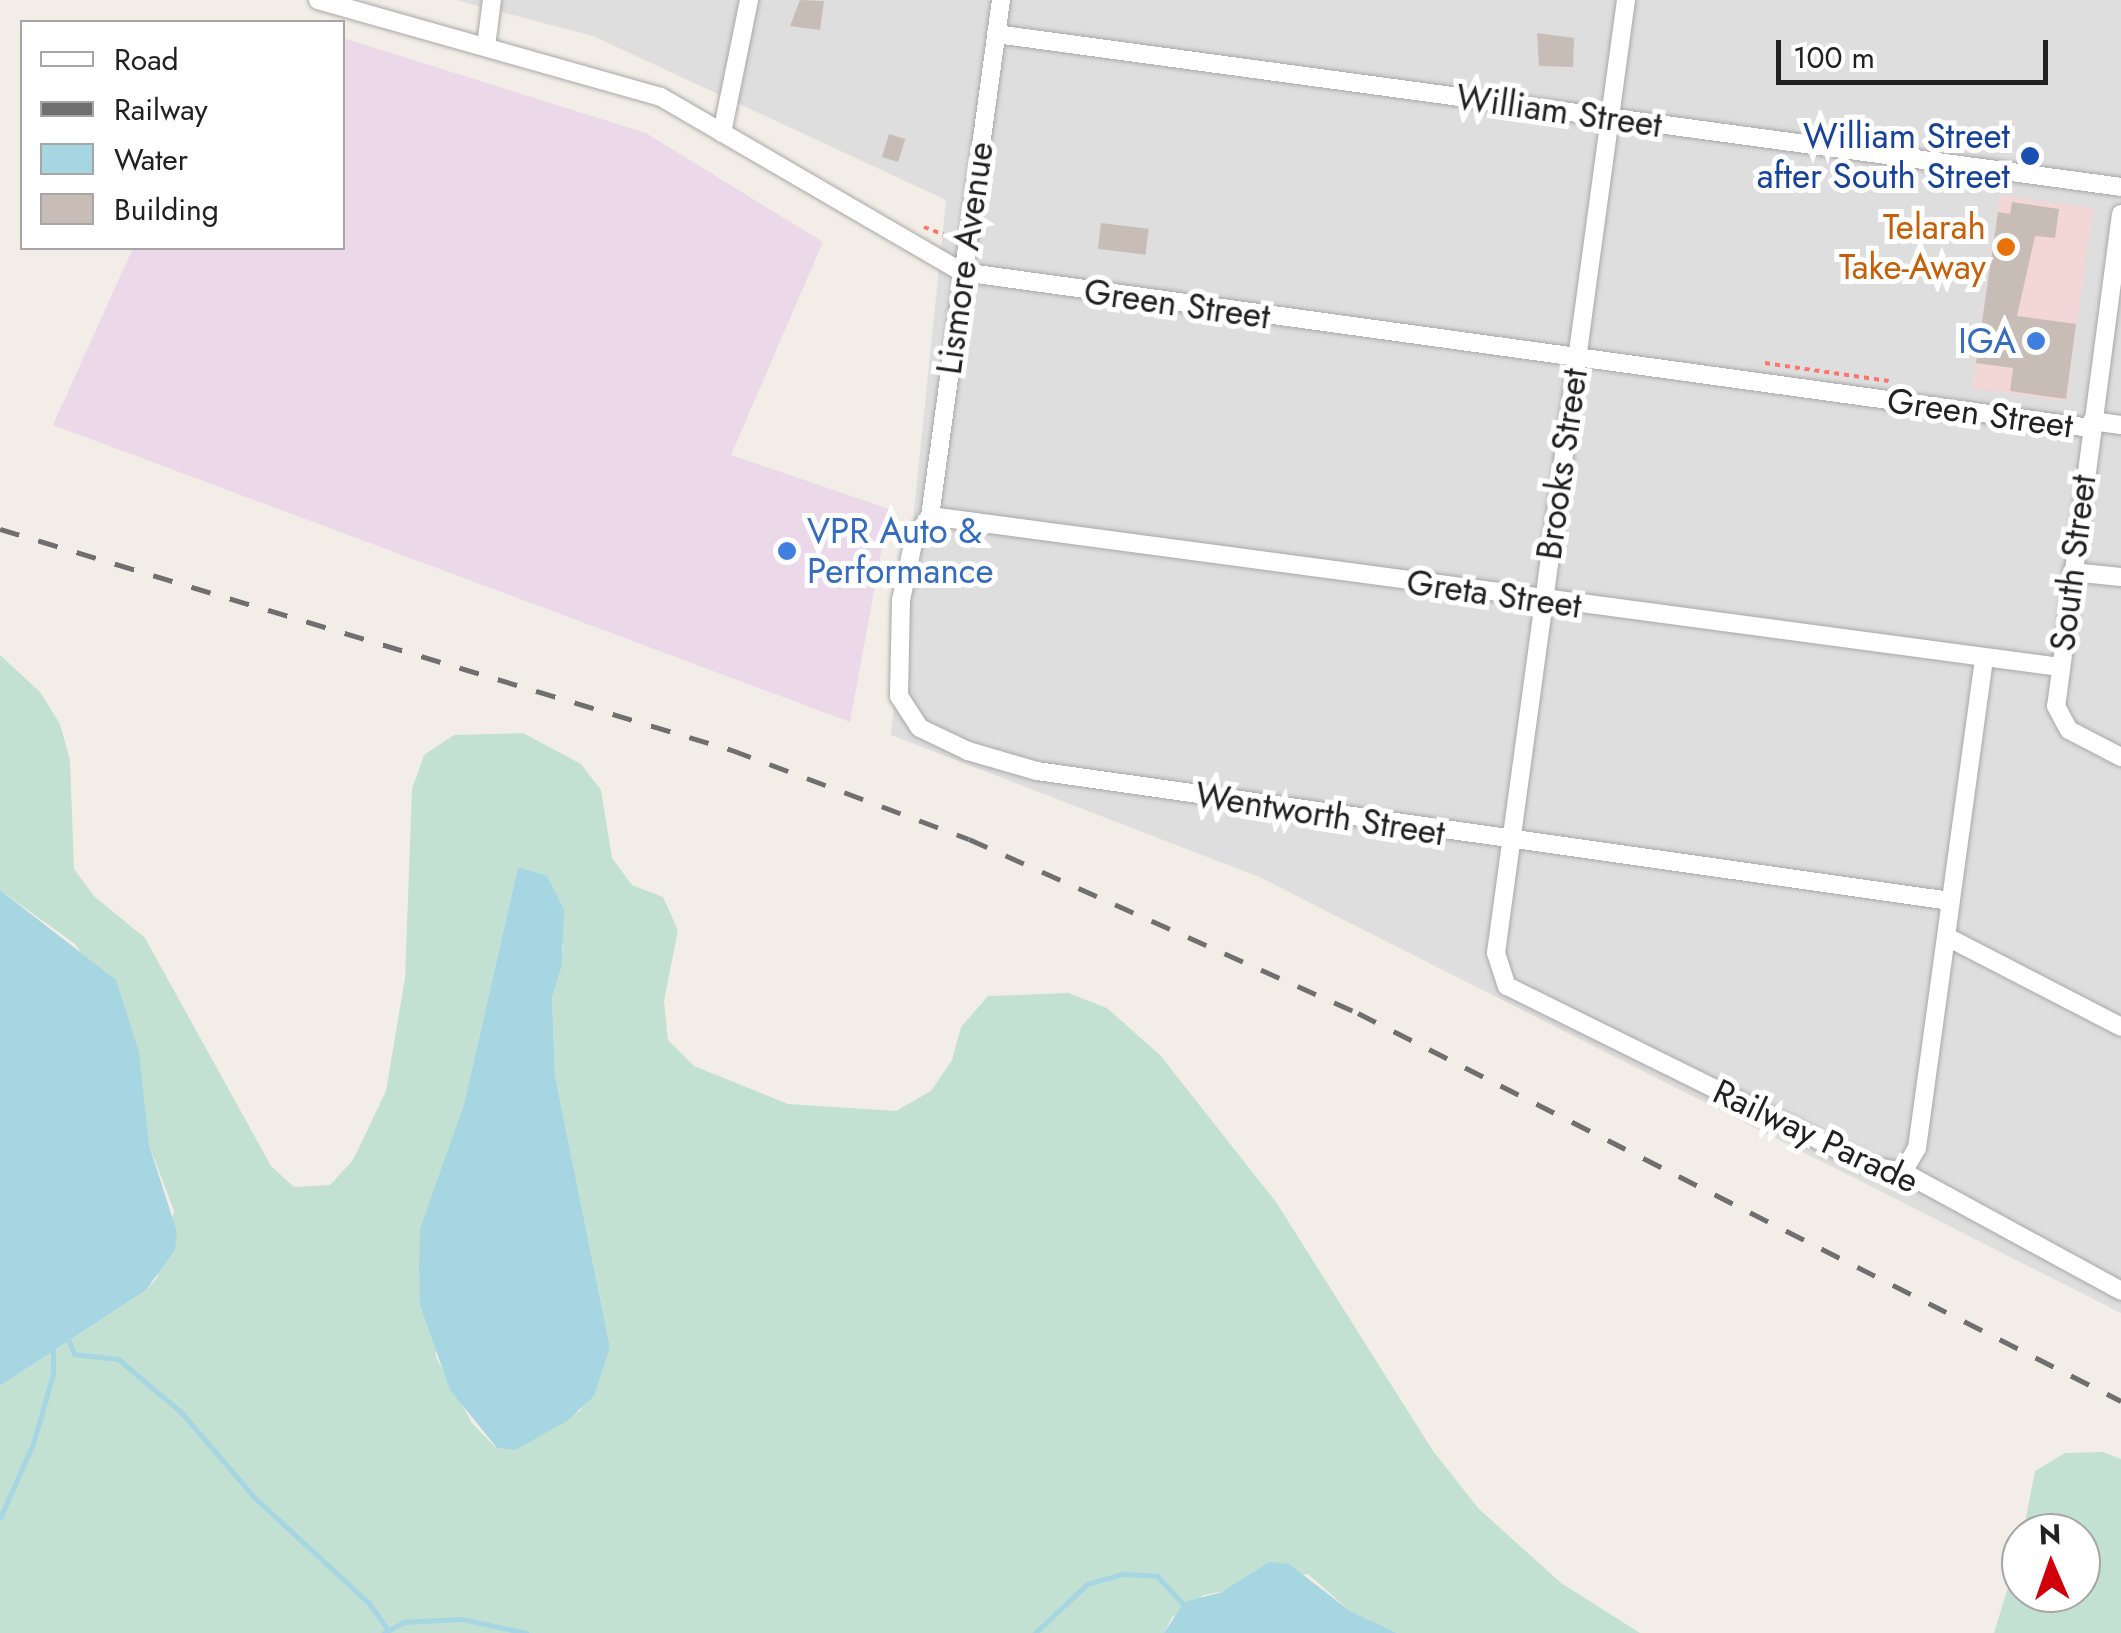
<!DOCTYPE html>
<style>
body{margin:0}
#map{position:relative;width:2121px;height:1633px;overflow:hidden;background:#f2eee7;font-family:Jost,sans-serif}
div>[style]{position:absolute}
.residential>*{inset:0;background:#dfdede}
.commercial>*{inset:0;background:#f3d6d6;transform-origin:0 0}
.industrial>*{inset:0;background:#ebd9e9}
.wetland>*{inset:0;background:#c3e1d2}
.water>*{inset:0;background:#a6d6e1}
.stream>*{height:5px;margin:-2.5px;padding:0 2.5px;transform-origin:2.5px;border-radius:2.5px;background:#a6d6e1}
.building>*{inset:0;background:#c7bdb6;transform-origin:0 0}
.path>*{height:4px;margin-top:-2px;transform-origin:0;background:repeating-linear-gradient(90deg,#ff736b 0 5px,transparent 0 10px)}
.roads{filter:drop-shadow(0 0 2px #a8a8a8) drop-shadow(0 0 2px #a8a8a8)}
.minor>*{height:18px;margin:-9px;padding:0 9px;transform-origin:9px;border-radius:9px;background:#fff}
.rail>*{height:5px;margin-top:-2.5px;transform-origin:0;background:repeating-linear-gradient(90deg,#6f6f6f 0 20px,transparent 0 40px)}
.dots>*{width:28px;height:28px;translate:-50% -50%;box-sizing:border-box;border:5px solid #fff;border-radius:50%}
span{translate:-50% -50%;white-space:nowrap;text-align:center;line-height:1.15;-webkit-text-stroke:10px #fff;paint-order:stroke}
.street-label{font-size:35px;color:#212121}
.transit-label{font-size:35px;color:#164399}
.right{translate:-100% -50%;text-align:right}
.food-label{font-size:35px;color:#c56008}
.shop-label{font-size:35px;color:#366cbe}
.left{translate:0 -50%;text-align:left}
.legend{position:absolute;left:20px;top:20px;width:325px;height:230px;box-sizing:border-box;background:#fff;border:2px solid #a6a6a6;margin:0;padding:12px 18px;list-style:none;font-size:30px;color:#212121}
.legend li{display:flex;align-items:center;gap:20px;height:50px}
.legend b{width:50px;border:2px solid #a6a6a6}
.north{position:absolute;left:2001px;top:1513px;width:100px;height:100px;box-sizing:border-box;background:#fff;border:2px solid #a6a6a6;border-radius:50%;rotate:358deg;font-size:28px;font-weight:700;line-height:40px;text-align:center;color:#212121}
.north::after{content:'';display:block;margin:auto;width:35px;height:45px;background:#d2000a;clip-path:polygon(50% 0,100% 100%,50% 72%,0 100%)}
.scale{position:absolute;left:1776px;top:40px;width:272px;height:45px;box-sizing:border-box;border:5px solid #212121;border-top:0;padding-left:12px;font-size:30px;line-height:35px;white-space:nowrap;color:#212121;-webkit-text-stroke:8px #fff;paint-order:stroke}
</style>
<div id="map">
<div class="residential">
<i style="clip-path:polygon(456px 0,2121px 0,2121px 1313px,1259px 877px,891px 735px,946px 200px,593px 36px)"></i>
</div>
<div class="commercial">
<i style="left:2000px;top:195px;width:94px;height:195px;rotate:8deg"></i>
</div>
<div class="industrial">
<i style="clip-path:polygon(343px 38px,646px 133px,823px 242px,731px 455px,889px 509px,850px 722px,53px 425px,133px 248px,342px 248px)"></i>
</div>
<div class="wetland">
<i style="clip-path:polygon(evenodd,0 655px,40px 692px,60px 724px,70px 760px,74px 869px,94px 896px,145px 938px,271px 1166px,294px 1187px,330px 1185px,353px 1160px,386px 1091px,405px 978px,412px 789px,424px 755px,454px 735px,523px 733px,581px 764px,601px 790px,612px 858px,632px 885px,663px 897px,678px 930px,664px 1001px,668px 1040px,694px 1066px,788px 1104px,896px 1111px,931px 1091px,952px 1060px,961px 1027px,988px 996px,1068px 993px,1107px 1008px,1160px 1055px,1276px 1202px,1433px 1451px,1479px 1509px,1561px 1583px,1640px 1633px,1397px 1633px,1350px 1611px,1308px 1574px,1204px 1595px,1172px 1617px,1164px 1633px,0 1633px,0 1386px,146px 1290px,157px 1278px,174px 1211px,149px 1145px,133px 1034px,75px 944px,0 890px,0 655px,518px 867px,564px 946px,552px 997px,555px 1076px,610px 1347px,581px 1410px,514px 1450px,496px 1448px,472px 1423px,436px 1357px,433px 1194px,464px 1104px,518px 867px)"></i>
<i style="clip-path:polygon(2103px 1452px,2121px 1459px,2121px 1633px,1994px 1633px,2021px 1545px,2021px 1593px,2081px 1593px,2081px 1533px,2023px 1533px,2035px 1471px,2065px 1453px)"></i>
</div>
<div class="water">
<i style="clip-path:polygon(518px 867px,547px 876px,564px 909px,562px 964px,552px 997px,555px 1076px,610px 1347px,594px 1396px,567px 1421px,515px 1450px,497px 1448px,450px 1390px,420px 1305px,419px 1267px,420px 1229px,464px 1104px)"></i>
<i style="clip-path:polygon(0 890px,116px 980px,139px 1052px,149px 1145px,177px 1232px,175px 1250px,146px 1290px,0 1386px)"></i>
<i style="clip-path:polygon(1269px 1562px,1289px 1564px,1350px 1611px,1397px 1633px,1164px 1633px,1184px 1602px,1222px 1592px)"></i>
</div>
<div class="stream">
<i style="left:68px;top:1339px;width:16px;rotate:68deg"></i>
<i style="left:74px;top:1354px;width:44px;rotate:6.5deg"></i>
<i style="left:118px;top:1359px;width:82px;rotate:40.1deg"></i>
<i style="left:181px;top:1412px;width:112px;rotate:49.3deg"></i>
<i style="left:254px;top:1497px;width:156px;rotate:42.7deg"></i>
<i style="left:369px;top:1603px;width:32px;rotate:55deg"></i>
<i style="left:0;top:1518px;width:81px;rotate:-66deg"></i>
<i style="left:33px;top:1444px;width:73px;rotate:-74.1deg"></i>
<i style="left:53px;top:1374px;width:28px;rotate:-90deg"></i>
<i style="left:384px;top:1633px;width:23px;rotate:-29deg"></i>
<i style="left:404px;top:1622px;width:57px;rotate:-3deg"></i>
<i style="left:461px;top:1619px;width:67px;rotate:12deg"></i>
<i style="left:1035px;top:1633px;width:71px;rotate:-43.3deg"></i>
<i style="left:1087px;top:1584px;width:36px;rotate:-16deg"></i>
<i style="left:1122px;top:1574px;width:35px;rotate:3deg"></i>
<i style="left:1157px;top:1576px;width:42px;rotate:46.9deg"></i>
</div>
<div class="building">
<i style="clip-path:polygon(800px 0,824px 1px,820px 30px,790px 26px)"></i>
<i style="clip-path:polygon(1537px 33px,1574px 38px,1573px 67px,1539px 66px)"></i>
<i style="left:889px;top:134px;width:17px;height:24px;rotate:17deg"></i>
<i style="clip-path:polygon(2012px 202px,2059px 209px,2055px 238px,2035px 236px,2017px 316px,2076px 324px,2066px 399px,2010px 391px,2013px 368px,1976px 363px,1998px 212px,2010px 214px)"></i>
<i style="left:1101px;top:223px;width:48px;height:26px;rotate:7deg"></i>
</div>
<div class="path">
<i style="left:924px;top:227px;width:30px;rotate:21deg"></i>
<i style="left:1765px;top:363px;width:125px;rotate:8.3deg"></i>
</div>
<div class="roads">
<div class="minor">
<i style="left:318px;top:0;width:356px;rotate:15.8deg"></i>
<i style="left:661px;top:97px;width:348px;rotate:30.2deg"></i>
<i style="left:962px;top:272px;width:1140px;rotate:7.87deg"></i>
<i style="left:1001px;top:0;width:521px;rotate:97.83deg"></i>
<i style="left:930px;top:516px;width:28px;rotate:125deg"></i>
<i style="left:914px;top:539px;width:62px;rotate:102deg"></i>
<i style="left:901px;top:600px;width:96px;rotate:91.2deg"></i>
<i style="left:899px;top:696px;width:38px;rotate:57deg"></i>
<i style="left:920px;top:728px;width:53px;rotate:25.6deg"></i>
<i style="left:968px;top:751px;width:72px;rotate:16.2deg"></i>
<i style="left:1037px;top:771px;width:922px;rotate:8.1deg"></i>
<i style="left:1626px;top:0;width:962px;rotate:97.77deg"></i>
<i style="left:1496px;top:953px;width:35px;rotate:72deg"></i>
<i style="left:1507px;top:986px;width:407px;rotate:26.3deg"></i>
<i style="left:1872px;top:1166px;width:32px;rotate:11deg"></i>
<i style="left:1903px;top:1172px;width:248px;rotate:28.6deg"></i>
<i style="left:996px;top:34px;width:1135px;rotate:7.74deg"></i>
<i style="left:486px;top:46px;width:46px;rotate:-82.6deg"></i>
<i style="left:722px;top:133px;width:136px;rotate:-78.5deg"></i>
<i style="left:2121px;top:214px;width:496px;rotate:97.5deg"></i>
<i style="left:2056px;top:706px;width:27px;rotate:62deg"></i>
<i style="left:2069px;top:730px;width:59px;rotate:27.4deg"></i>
<i style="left:2092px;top:421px;width:29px;rotate:8deg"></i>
<i style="left:930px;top:516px;width:1140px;rotate:7.61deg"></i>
<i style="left:2072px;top:572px;width:49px;rotate:5.8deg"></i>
<i style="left:1947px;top:937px;width:196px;rotate:27.3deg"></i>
<i style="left:1903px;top:1172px;width:28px;rotate:-60deg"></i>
<i style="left:1917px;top:1148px;width:494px;rotate:-82.2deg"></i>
</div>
</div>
<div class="rail">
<i style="left:0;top:529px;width:765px;rotate:16.8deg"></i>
<i style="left:732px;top:750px;width:253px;rotate:20.6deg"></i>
<i style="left:969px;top:839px;width:426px;rotate:24.1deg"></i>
<i style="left:1358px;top:1013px;width:856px;rotate:26.95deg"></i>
</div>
<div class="dots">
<i style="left:2030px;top:156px;background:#1a4fb4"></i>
<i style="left:2006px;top:247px;background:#e8710a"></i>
<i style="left:2036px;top:341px;background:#3f7fe0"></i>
<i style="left:787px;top:551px;background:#3f7fe0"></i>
</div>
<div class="street-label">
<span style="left:1559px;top:111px;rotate:8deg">William Street</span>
<span style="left:965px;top:258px;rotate:-82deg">Lismore Avenue</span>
<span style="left:1177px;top:304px;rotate:8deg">Green Street</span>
<span style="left:1980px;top:413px;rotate:8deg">Green Street</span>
<span style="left:1562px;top:464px;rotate:-82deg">Brooks Street</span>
<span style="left:2073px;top:563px;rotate:-83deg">South Street</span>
<span style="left:1494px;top:594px;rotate:8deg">Greta Street</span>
<span style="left:1320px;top:814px;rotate:9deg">Wentworth Street</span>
<span style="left:1816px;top:1136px;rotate:25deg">Railway Parade</span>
</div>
<div class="transit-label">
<span class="right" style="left:2010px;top:156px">William Street<br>after South Street</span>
</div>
<div class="food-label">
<span class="right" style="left:1986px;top:247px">Telarah<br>Take-Away</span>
</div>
<div class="shop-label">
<span class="right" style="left:2016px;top:341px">IGA</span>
<span class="left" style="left:807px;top:551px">VPR Auto &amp;<br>Performance</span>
</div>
<ul class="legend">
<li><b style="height:12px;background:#fff"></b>Road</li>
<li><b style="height:12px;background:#6f6f6f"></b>Railway</li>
<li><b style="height:28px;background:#a6d6e1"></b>Water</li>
<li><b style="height:28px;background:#c7bdb6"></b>Building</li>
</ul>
<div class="north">N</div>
<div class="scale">100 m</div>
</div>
